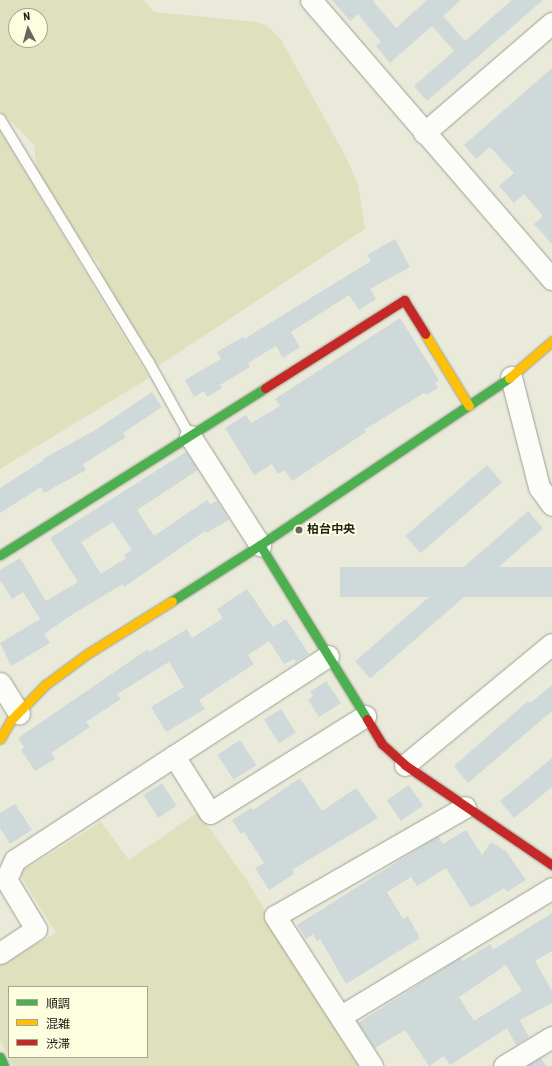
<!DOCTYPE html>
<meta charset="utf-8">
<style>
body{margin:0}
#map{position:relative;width:552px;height:1066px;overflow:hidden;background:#eaeada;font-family:"Roboto Condensed","Noto Sans JP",sans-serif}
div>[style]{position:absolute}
.green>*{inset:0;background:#dfe0be}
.building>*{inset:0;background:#cfd9da;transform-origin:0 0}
.roads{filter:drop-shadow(0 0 1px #9e9f92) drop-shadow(0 0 1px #9e9f92)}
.lane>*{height:10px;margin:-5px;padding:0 5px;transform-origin:5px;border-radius:5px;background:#fcfcf9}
.street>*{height:21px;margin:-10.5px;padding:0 10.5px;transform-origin:10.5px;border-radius:10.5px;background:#fcfcf9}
.fast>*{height:9px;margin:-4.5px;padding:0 4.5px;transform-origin:4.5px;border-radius:4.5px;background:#4caf50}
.slow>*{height:9px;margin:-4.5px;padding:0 4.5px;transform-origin:4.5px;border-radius:4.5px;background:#ffc107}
.jam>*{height:9px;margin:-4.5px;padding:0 4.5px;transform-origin:4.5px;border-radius:4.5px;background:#c62828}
.dots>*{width:11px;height:11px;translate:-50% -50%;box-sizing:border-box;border:2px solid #fdfee0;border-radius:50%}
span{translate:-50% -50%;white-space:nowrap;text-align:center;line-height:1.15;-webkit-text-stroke:3.5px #fdfee0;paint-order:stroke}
.poi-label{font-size:12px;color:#212217;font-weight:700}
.left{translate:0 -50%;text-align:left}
.legend{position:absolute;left:8px;top:986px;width:140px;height:72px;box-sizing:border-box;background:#fdfee0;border:1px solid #a5a690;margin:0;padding:5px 7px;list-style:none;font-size:12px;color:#212217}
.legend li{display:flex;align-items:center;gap:8px;height:20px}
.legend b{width:20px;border:1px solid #a5a690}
.north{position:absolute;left:8px;top:8px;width:40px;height:40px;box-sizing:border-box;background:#fdfee0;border:1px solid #a5a690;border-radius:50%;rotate:354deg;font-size:11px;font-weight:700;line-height:16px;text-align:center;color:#212217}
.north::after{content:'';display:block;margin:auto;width:14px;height:18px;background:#67685b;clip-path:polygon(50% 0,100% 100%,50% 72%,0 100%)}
</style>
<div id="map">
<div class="green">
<i style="clip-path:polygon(evenodd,0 0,144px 0,154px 12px,256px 22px,267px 26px,280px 38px,345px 155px,358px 184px,365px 229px,158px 366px,102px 277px,99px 263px,81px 244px,37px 171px,34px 145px,0 110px,0 0,16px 16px,40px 16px,40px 40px,16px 40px,16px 16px)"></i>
<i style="clip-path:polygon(0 131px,149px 378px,0 469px)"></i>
<i style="clip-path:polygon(evenodd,198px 812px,248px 882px,360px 1066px,13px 1066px,0 1040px,0 965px,56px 933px,21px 877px,21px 872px,101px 822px,129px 860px,198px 812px,9px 987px,147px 987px,147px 1057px,9px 1057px,9px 987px)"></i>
</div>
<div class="building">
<i style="clip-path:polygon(332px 0,375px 0,373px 1px,396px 28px,427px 0,461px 0,443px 16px,465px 41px,512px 0,543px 0,427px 101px,414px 86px,454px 51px,432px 26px,390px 63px,376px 46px,381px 42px,358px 14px,350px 21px)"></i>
<i style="clip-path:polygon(552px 68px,552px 244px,534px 224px,543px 216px,524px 194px,514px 203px,499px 186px,514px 173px,490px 147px,476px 159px,464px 145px)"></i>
<i style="clip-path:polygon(395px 239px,410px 267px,370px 289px,376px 299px,359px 310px,349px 295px,291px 332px,300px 347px,283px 358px,276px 346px,248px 363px,250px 367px,220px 385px,222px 388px,207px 397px,204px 391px,194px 397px,185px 380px,221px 359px,217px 352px,243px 337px,244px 339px,371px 261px,367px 255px)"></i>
<i style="clip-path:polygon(400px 318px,439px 380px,435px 383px,438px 388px,426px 395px,424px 393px,364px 430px,366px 432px,292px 481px,285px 470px,278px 474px,272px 464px,254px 475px,225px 428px,246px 415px,251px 423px,280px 406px,275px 399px)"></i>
<i style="clip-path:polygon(152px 392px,162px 407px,123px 433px,126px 437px,83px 464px,86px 470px,44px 493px,41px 487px,0 513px,0 488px,44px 460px,43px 459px,97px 429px)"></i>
<i style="clip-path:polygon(evenodd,186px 452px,198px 470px,137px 510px,154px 536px,207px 500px,210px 504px,217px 501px,229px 520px,206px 533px,205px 531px,124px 587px,123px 584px,70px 616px,44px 634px,50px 643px,11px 666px,0 643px,40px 619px,23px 592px,12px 599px,0 580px,0 570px,20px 558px,46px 601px,78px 582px,50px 538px,186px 452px,113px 522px,132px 550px,124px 555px,126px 558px,101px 574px,81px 542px,113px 522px)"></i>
<i style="left:487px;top:465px;width:23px;height:108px;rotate:49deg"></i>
<i style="left:528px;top:511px;width:23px;height:229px;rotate:49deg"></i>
<i style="left:552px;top:567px;width:30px;height:212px;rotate:90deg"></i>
<i style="clip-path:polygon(247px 589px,273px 627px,286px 619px,309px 654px,296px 662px,294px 659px,284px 664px,269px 641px,248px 655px,254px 664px,199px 700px,205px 709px,166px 732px,151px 707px,184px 687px,169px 662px,117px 694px,121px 699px,86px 722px,90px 727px,51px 753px,55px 759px,35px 771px,21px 750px,24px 747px,18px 738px,148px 649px,149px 652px,187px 629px,192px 638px,223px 618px,217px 609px)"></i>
<i style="clip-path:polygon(326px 681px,341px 703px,319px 717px,308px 700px,313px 696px,310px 692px)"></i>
<i style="clip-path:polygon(552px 685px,552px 711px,468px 783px,454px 766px,528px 701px,530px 703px)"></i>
<i style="left:281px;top:709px;width:28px;height:20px;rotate:58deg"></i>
<i style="left:240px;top:740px;width:30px;height:27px;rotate:57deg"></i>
<i style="clip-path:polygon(552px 758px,552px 787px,514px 818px,500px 801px)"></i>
<i style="clip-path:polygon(300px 778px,322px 811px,356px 788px,378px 818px,292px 870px,294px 874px,269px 890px,255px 868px,264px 863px,244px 832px,241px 834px,232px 820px,251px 808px,253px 810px)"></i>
<i style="left:162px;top:783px;width:27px;height:22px;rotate:57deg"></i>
<i style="left:409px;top:785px;width:25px;height:27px;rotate:56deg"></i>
<i style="clip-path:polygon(15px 804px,32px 830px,10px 844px,0 828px,0 813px)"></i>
<i style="clip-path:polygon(466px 830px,482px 855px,491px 842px,506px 851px,526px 880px,507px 892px,504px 888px,471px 908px,446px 868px,417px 886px,411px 877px,387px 892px,403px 919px,408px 916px,420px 938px,346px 984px,320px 939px,317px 941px,313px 934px,306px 939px,297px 925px,438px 836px,443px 844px)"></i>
<i style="clip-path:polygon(evenodd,552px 913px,552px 951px,535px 961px,552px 991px,552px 1003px,520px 1020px,529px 1037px,516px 1045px,507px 1028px,450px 1065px,444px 1056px,429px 1066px,405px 1030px,375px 1048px,358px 1023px,460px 958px,463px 961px,490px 944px,493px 950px,552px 913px,506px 965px,522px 991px,474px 1021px,459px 997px,506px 965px)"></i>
<i style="clip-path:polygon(541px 1058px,546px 1066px,528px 1066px,528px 1065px)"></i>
</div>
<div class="roads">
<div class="lane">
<i style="left:0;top:119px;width:284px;rotate:58.6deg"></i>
<i style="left:148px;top:361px;width:86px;rotate:60.8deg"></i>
</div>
<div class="street">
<i style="left:311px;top:0;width:369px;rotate:49.2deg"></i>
<i style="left:424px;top:133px;width:169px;rotate:-40.7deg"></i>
<i style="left:511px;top:377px;width:114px;rotate:75.7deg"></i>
<i style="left:539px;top:487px;width:22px;rotate:54deg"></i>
<i style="left:190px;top:436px;width:130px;rotate:57.3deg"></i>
<i style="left:328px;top:656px;width:184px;rotate:147deg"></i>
<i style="left:174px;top:756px;width:67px;rotate:57.7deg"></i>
<i style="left:210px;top:813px;width:183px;rotate:-32deg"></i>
<i style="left:0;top:683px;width:36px;rotate:58deg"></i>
<i style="left:405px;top:765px;width:190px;rotate:-39.5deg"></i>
<i style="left:0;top:953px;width:43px;rotate:-33.7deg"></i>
<i style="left:36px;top:929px;width:58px;rotate:-121deg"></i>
<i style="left:6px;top:879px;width:21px;rotate:-65deg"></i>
<i style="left:15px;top:860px;width:190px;rotate:-33.2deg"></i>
<i style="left:341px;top:1016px;width:247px;rotate:-31.2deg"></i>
<i style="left:372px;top:1066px;width:179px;rotate:-122.9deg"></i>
<i style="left:275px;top:916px;width:219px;rotate:-29.8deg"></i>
<i style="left:504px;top:1066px;width:56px;rotate:-31.1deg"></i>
</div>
<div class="fast">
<i style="left:260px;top:545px;width:204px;rotate:58.4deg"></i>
<i style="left:0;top:555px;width:313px;rotate:-32.2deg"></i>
<i style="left:172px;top:601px;width:104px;rotate:-32.5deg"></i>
<i style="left:260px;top:545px;width:300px;rotate:-33.8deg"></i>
<i style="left:0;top:1057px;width:10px;rotate:66deg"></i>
</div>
<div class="slow">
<i style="left:425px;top:334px;width:84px;rotate:58.6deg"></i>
<i style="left:509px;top:378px;width:57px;rotate:-40.7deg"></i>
<i style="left:0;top:739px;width:22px;rotate:-60deg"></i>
<i style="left:11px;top:720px;width:49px;rotate:-45.8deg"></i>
<i style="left:45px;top:685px;width:52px;rotate:-36.4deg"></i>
<i style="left:87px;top:654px;width:100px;rotate:-31.9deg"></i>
</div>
<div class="jam">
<i style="left:265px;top:388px;width:165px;rotate:-32.3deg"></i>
<i style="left:404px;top:300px;width:40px;rotate:58deg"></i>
<i style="left:367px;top:719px;width:29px;rotate:59deg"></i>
<i style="left:382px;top:744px;width:31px;rotate:42deg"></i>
<i style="left:405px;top:765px;width:178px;rotate:34.2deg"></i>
</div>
</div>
<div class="dots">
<i style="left:299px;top:530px;background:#67685b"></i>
</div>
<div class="poi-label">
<span class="left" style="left:307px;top:530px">柏台中央</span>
</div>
<ul class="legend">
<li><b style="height:5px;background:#4caf50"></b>順調</li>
<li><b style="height:5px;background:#ffc107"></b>混雑</li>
<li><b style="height:5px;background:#c62828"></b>渋滞</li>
</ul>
<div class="north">N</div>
</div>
